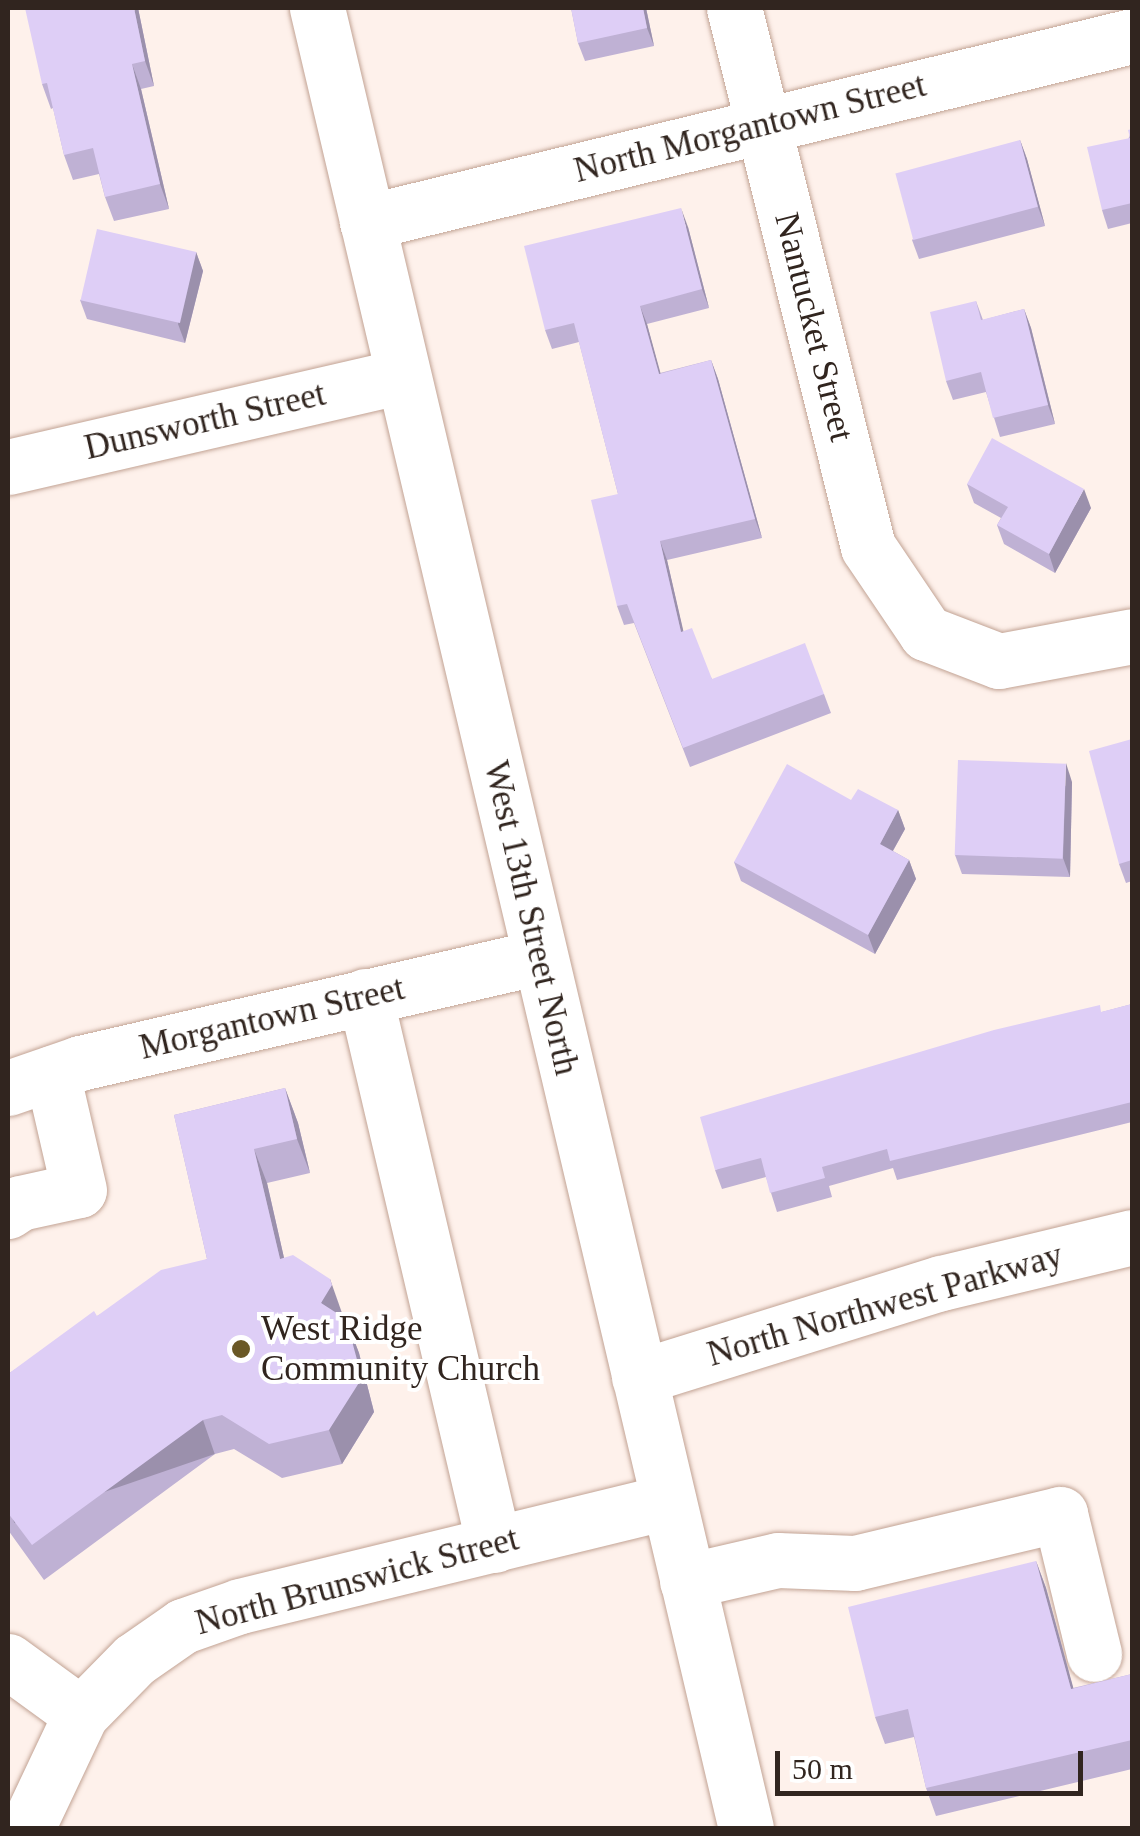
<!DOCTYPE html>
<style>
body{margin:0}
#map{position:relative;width:1140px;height:1836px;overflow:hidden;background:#fef1eb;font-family:Georgia,serif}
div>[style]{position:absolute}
.roads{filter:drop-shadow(0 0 2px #c2a394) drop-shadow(0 0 2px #c2a394)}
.minor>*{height:55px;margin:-27.5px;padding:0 27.5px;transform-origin:27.5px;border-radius:27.5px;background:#fff}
.wall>*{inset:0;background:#bfb1d4}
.shaded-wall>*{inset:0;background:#9b90ac;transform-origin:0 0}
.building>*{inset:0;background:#decef6;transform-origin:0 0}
.dots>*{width:28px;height:28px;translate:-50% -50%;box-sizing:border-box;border:5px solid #fff;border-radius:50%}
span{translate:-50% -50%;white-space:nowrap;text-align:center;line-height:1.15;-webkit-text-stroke:8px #fff;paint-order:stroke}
.street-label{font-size:35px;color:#31251f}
.poi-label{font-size:35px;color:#31251f}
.left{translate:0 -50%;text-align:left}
.frame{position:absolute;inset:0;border:10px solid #31251f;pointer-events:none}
.scale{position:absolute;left:775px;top:1751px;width:308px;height:45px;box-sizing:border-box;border:5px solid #31251f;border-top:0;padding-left:12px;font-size:30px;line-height:35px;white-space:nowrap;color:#31251f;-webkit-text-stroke:8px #fff;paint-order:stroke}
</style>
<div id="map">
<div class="roads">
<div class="minor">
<i style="left:317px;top:8px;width:1870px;rotate:76.74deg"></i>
<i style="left:734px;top:8px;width:555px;rotate:76.04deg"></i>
<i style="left:868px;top:547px;width:104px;rotate:56deg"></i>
<i style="left:926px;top:633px;width:78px;rotate:21deg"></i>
<i style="left:999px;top:661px;width:135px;rotate:-10.6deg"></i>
<i style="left:367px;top:222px;width:787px;rotate:-13.67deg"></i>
<i style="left:8px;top:467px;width:405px;rotate:-13deg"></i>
<i style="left:365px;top:996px;width:564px;rotate:76.78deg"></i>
<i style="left:8px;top:1088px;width:76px;rotate:-19.1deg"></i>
<i style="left:80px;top:1063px;width:472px;rotate:-13deg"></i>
<i style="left:8px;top:1211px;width:14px;rotate:-34deg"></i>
<i style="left:20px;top:1203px;width:60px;rotate:-12.4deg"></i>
<i style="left:79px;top:1190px;width:120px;rotate:-103deg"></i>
<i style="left:639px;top:1377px;width:316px;rotate:-17.3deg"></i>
<i style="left:941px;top:1283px;width:196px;rotate:-13.5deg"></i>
<i style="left:687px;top:1581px;width:93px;rotate:-13deg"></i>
<i style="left:778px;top:1560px;width:77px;rotate:2.2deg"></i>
<i style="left:855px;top:1563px;width:211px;rotate:-13.4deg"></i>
<i style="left:1060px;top:1514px;width:144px;rotate:76.3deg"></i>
<i style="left:8px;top:1661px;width:90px;rotate:36deg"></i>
<i style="left:27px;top:1828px;width:126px;rotate:-64.7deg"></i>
<i style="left:81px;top:1714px;width:76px;rotate:-45.5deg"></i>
<i style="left:134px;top:1660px;width:60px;rotate:-34.8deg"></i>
<i style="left:183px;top:1626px;width:60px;rotate:-19.3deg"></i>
<i style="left:240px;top:1606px;width:440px;rotate:-13.7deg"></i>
</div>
</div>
<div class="wall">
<i style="clip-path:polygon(138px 8px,154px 86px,141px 89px,169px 209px,114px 221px,105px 197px,99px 174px,73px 180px,64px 155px,53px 108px,51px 109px,42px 84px)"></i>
<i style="clip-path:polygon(571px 8px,646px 8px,654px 46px,585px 61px,578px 43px)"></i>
<i style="clip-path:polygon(1132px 129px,1132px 223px,1108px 229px,1102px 210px)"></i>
<i style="clip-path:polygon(1020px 140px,1027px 159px,1045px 226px,919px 259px,912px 240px)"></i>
<i style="clip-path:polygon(688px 227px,709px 308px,647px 324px,660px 373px,711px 360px,718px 379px,762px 538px,667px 560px,683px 631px,712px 679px,824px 694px,831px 713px,690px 767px,634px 623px,624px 625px,617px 606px,618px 494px,579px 342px,552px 349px,545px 330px)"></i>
<i style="clip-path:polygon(196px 252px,203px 271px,185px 343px,87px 319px,80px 300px)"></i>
<i style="clip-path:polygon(976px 301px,983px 320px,1024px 309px,1031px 328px,1055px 424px,1000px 437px,986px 392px,953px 400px,946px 381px)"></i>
<i style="clip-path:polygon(967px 484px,1091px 508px,1055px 573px,1004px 544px,997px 525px,1001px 518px,974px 503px)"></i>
<i style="clip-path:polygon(1132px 739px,1132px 881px,1126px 883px,1119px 864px)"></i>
<i style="clip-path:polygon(1072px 782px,1070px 877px,962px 874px,955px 855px)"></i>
<i style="clip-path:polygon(851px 800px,898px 810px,905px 829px,893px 851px,909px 860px,916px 879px,875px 954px,741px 881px,734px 862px)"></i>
<i style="clip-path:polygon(1132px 1004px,1132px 1122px,897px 1180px,893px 1168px,829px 1186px,832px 1197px,777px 1212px,766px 1177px,722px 1189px,715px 1170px,1102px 1012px)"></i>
<i style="clip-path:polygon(285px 1088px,298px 1123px,310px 1173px,267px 1183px,284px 1258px,346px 1319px,359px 1353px,374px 1412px,342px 1464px,282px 1478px,234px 1449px,215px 1454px,44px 1580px,8px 1530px,8px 1374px,97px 1316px,207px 1259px,174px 1115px)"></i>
<i style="clip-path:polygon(1036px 1561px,1046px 1588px,1073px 1688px,1132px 1674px,1132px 1769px,936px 1816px,926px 1788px,914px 1737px,885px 1744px,875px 1717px)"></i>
</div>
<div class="shaded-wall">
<i style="clip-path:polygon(134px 8px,138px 8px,154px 86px,145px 61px)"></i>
<i style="clip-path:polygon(643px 8px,646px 8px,654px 46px,647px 28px)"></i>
<i style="clip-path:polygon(132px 64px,141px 89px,169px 209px,160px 184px)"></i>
<i style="clip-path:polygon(1020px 140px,1027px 159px,1045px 226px,1038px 207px)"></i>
<i style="clip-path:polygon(681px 208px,688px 227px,709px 308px,702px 289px)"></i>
<i style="clip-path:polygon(196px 252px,203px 271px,185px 343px,178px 324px)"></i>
<i style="clip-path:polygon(640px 306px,647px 324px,666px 393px,659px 374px)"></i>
<i style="clip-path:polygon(1024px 309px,1031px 328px,1055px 424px,1048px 405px)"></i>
<i style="clip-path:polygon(711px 360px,718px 379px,762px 538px,755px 519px)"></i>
<i style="clip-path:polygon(1084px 489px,1091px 508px,1055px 573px,1049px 554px)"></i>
<i style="clip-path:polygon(660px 541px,667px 560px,688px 651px,681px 632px)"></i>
<i style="clip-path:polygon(1066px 763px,1072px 782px,1070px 877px,1063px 858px)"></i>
<i style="clip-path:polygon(898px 810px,905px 829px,886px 863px,880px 844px)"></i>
<i style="clip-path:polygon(909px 860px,916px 879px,875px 954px,868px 935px)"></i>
<i style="clip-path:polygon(285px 1088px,298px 1123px,310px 1173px,297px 1139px)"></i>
<i style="clip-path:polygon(254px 1149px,267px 1183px,292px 1293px,280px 1259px)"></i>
<i style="clip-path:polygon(330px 1279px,342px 1313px,344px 1320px,321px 1303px)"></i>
<i style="clip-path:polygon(346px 1319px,359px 1353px,374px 1412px,342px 1464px,329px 1430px)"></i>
<i style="left:203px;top:1420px;width:36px;height:212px;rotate:71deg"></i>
<i style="clip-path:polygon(1036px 1561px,1046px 1588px,1081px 1716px,1071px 1689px)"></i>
</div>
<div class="building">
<i style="clip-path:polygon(25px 8px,134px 8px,145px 61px,132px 64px,160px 184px,105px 197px,93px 148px,64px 155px,47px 83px,42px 84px)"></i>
<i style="clip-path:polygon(571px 8px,643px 8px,647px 28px,578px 43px)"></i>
<i style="clip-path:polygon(1132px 129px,1132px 203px,1102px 210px,1087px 147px,1130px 138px,1128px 130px)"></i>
<i style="left:1020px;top:140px;width:69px;height:129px;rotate:75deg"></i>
<i style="clip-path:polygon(681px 208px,702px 289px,640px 306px,659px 374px,711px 360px,755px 519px,660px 541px,681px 632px,692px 628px,712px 679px,805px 643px,824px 694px,683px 748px,627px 604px,617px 606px,591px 500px,618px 494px,574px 323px,545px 330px,524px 246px)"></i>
<i style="left:97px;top:229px;width:102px;height:73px;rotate:13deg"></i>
<i style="clip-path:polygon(976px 301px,981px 320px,1024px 309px,1048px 405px,993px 418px,981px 372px,946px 381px,930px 312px)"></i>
<i style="clip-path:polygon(992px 438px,1084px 489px,1049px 554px,997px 525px,1008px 507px,967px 484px)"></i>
<i style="clip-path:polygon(1132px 739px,1132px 860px,1119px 864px,1089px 751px)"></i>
<i style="left:958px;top:760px;width:108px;height:95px;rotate:2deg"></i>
<i style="clip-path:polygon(787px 764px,851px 800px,858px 789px,898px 810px,880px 844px,909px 860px,868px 935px,734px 862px)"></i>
<i style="clip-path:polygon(1132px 1004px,1132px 1102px,890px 1161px,887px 1149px,822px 1167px,825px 1178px,770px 1193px,761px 1158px,715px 1170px,700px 1117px,994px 1030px,1100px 1005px,1101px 1012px)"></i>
<i style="clip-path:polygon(285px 1088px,297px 1139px,254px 1149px,280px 1259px,293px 1255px,330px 1279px,332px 1285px,321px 1303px,346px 1319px,362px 1378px,329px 1430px,269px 1444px,222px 1415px,203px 1420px,32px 1545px,8px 1513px,8px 1374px,94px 1311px,97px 1316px,161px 1270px,207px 1259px,174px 1115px)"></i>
<i style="clip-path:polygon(1036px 1561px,1071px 1689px,1132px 1674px,1132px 1740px,926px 1788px,908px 1709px,875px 1717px,848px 1607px)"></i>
</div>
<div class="dots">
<i style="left:241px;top:1349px;background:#6a5826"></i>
</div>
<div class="street-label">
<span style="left:750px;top:128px;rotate:-14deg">North Morgantown Street</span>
<span style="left:814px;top:327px;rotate:76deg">Nantucket Street</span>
<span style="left:205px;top:421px;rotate:-13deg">Dunsworth Street</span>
<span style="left:531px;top:918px;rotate:77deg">West 13th Street North</span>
<span style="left:272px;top:1018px;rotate:-13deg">Morgantown Street</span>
<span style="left:885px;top:1305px;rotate:-16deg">North Northwest Parkway</span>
<span style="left:357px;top:1581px;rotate:-15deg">North Brunswick Street</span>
</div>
<div class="poi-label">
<span class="left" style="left:261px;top:1349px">West Ridge<br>Community Church</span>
</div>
<div class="frame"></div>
<div class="scale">50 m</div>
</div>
